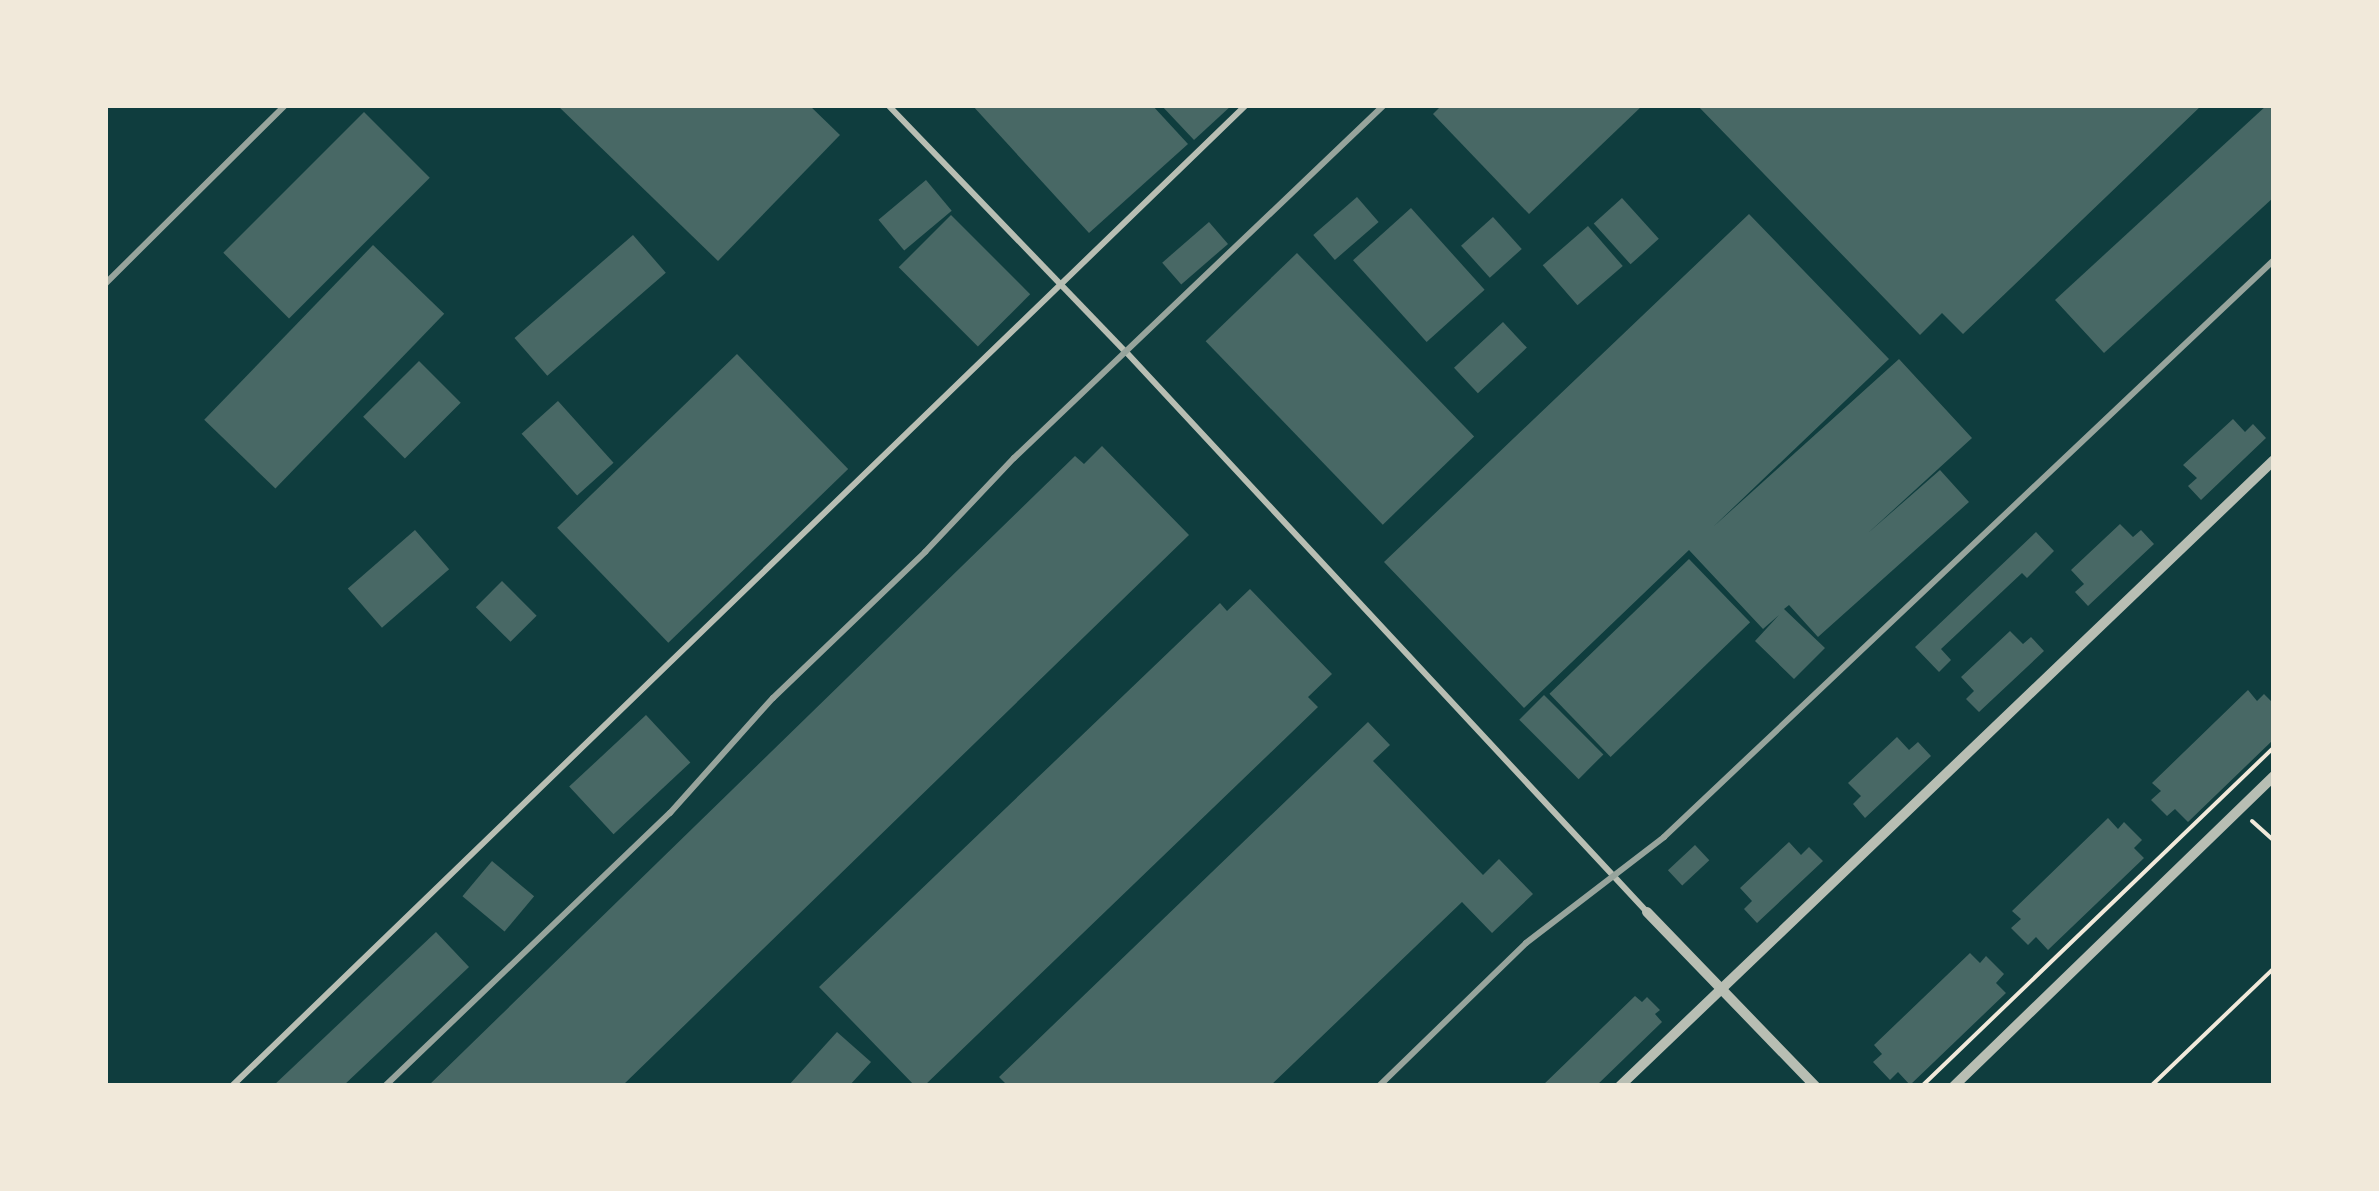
<!DOCTYPE html>
<style>
body{margin:0}
#map{position:relative;width:2379px;height:1191px;overflow:hidden;background:#0f3d3e;font-family:"Libre Baskerville",serif}
div>[style]{position:absolute}
.building>*{inset:0;background:#486865;transform-origin:0 0}
.path>*{height:4px;margin:-2px;padding:0 2px;transform-origin:2px;border-radius:2px;background:#f1e9da}
.service>*{height:6px;margin:-3px;padding:0 3px;transform-origin:3px;border-radius:3px;background:#b8beb3}
.minor>*{height:10px;margin:-5px;padding:0 5px;transform-origin:5px;border-radius:5px;background:#b8beb3}
.rail>*{height:6px;margin:-3px;padding:0 3px;transform-origin:3px;border-radius:3px;background:#97a49c}
span{translate:-50% -50%;white-space:nowrap;text-align:center;line-height:1.15;-webkit-text-stroke:8px #f1e9da;paint-order:stroke}
.frame{position:absolute;inset:0;border:108px solid #f1e9da;pointer-events:none}
</style>
<div id="map">
<div class="building">
<i style="clip-path:polygon(557px 105px,809px 105px,840px 135px,718px 261px)"></i>
<i style="clip-path:polygon(972px 105px,1152px 105px,1188px 144px,1089px 233px)"></i>
<i style="clip-path:polygon(1161px 105px,1232px 105px,1194px 140px)"></i>
<i style="clip-path:polygon(1442px 105px,1643px 105px,1529px 214px,1433px 114px)"></i>
<i style="clip-path:polygon(1697px 105px,2202px 105px,1963px 334px,1942px 313px,1920px 335px)"></i>
<i style="clip-path:polygon(2267px 105px,2274px 105px,2274px 197px,2104px 353px,2055px 300px)"></i>
<i style="left:364px;top:112px;width:93px;height:199px;rotate:45deg"></i>
<i style="left:926px;top:180px;width:40px;height:62px;rotate:50deg"></i>
<i style="left:1357px;top:197px;width:33px;height:58px;rotate:49deg"></i>
<i style="left:1622px;top:198px;width:55px;height:38px;rotate:48deg"></i>
<i style="left:1411px;top:208px;width:110px;height:78px;rotate:48deg"></i>
<i style="clip-path:polygon(1749px 214px,1889px 359px,1713px 527px,1899px 359px,1972px 438px,1868px 533px,1940px 470px,1969px 502px,1818px 637px,1789px 605px,1784px 609px,1825px 648px,1794px 679px,1755px 641px,1779px 615px,1763px 629px,1689px 550px,1524px 708px,1384px 562px)"></i>
<i style="left:951px;top:215px;width:112px;height:74px;rotate:45deg"></i>
<i style="left:1493px;top:217px;width:43px;height:43px;rotate:48deg"></i>
<i style="left:1209px;top:222px;width:29px;height:62px;rotate:49deg"></i>
<i style="left:1588px;top:226px;width:53px;height:60px;rotate:49deg"></i>
<i style="left:633px;top:235px;width:50px;height:157px;rotate:49deg"></i>
<i style="left:373px;top:245px;width:99px;height:243px;rotate:44deg"></i>
<i style="left:1297px;top:253px;width:255px;height:127px;rotate:46deg"></i>
<i style="left:1503px;top:322px;width:35px;height:67px;rotate:47deg"></i>
<i style="left:737px;top:354px;width:160px;height:250px;rotate:46deg"></i>
<i style="left:419px;top:361px;width:59px;height:79px;rotate:45deg"></i>
<i style="left:558px;top:401px;width:83px;height:49px;rotate:48deg"></i>
<i style="clip-path:polygon(2233px 419px,2245px 432px,2253px 424px,2266px 438px,2201px 500px,2188px 486px,2197px 478px,2183px 465px)"></i>
<i style="clip-path:polygon(1102px 446px,1189px 535px,622px 1086px,428px 1086px,1075px 456px,1084px 464px)"></i>
<i style="clip-path:polygon(2120px 524px,2133px 537px,2141px 530px,2154px 544px,2088px 606px,2075px 592px,2084px 584px,2071px 570px)"></i>
<i style="left:415px;top:530px;width:52px;height:89px;rotate:49deg"></i>
<i style="clip-path:polygon(2036px 532px,2054px 551px,2027px 578px,2022px 573px,1941px 649px,1951px 660px,1939px 672px,1915px 647px)"></i>
<i style="left:1689px;top:559px;width:88px;height:194px;rotate:46deg"></i>
<i style="left:502px;top:581px;width:49px;height:37px;rotate:45deg"></i>
<i style="clip-path:polygon(1250px 589px,1332px 674px,1308px 697px,1318px 707px,924px 1086px,915px 1086px,819px 987px,1220px 603px,1227px 611px)"></i>
<i style="clip-path:polygon(2010px 631px,2023px 644px,2031px 637px,2044px 651px,1979px 712px,1966px 699px,1974px 691px,1961px 677px)"></i>
<i style="clip-path:polygon(2248px 690px,2257px 701px,2264px 694px,2274px 704px,2274px 739px,2188px 822px,2175px 809px,2167px 816px,2151px 800px,2161px 791px,2152px 783px)"></i>
<i style="left:1544px;top:695px;width:84px;height:35px;rotate:45deg"></i>
<i style="left:646px;top:715px;width:65px;height:105px;rotate:47deg"></i>
<i style="clip-path:polygon(1368px 722px,1390px 745px,1373px 761px,1483px 875px,1499px 859px,1533px 894px,1492px 933px,1462px 902px,1270px 1086px,1008px 1086px,999px 1077px)"></i>
<i style="clip-path:polygon(1897px 737px,1909px 750px,1918px 742px,1931px 756px,1865px 818px,1853px 804px,1861px 796px,1848px 783px)"></i>
<i style="clip-path:polygon(2108px 818px,2118px 829px,2124px 822px,2142px 840px,2134px 848px,2144px 858px,2048px 950px,2036px 937px,2028px 945px,2011px 928px,2021px 919px,2012px 911px)"></i>
<i style="clip-path:polygon(1789px 842px,1801px 855px,1809px 847px,1823px 861px,1757px 923px,1744px 909px,1752px 901px,1740px 888px)"></i>
<i style="left:1695px;top:845px;width:21px;height:37px;rotate:47deg"></i>
<i style="left:492px;top:861px;width:55px;height:46px;rotate:40deg"></i>
<i style="clip-path:polygon(436px 932px,469px 967px,343px 1086px,273px 1086px)"></i>
<i style="clip-path:polygon(1970px 953px,1980px 963px,1986px 956px,2004px 974px,1996px 983px,2006px 993px,1910px 1085px,1898px 1072px,1890px 1080px,1873px 1062px,1882px 1054px,1874px 1045px)"></i>
<i style="clip-path:polygon(1635px 996px,1642px 1002px,1647px 997px,1660px 1010px,1655px 1014px,1662px 1022px,1596px 1086px,1542px 1086px)"></i>
<i style="clip-path:polygon(837px 1032px,871px 1062px,849px 1086px,788px 1086px)"></i>
</div>
<div class="path">
<i style="left:2252px;top:821px;width:30px;rotate:42deg"></i>
<i style="left:1922px;top:1086px;width:489px;rotate:-43.9deg"></i>
<i style="left:2151px;top:1086px;width:170px;rotate:-43.8deg"></i>
</div>
<div class="service">
<i style="left:888px;top:105px;width:344px;rotate:46.1deg"></i>
<i style="left:1127px;top:353px;width:763px;rotate:47.07deg"></i>
<i style="left:232px;top:1086px;width:1411px;rotate:-44.05deg"></i>
</div>
<div class="minor">
<i style="left:1647px;top:912px;width:242px;rotate:46deg"></i>
<i style="left:1620px;top:1086px;width:905px;rotate:-43.75deg"></i>
<i style="left:1954px;top:1086px;width:446px;rotate:-44.1deg"></i>
</div>
<div class="rail">
<i style="left:105px;top:284px;width:254px;rotate:-44.8deg"></i>
<i style="left:385px;top:1086px;width:395px;rotate:-43.8deg"></i>
<i style="left:670px;top:813px;width:154px;rotate:-48.2deg"></i>
<i style="left:773px;top:698px;width:211px;rotate:-43.8deg"></i>
<i style="left:925px;top:552px;width:129px;rotate:-46.6deg"></i>
<i style="left:1014px;top:458px;width:511px;rotate:-43.65deg"></i>
<i style="left:1379px;top:1086px;width:205px;rotate:-44.2deg"></i>
<i style="left:1526px;top:943px;width:174px;rotate:-37.5deg"></i>
<i style="left:1664px;top:837px;width:840px;rotate:-43.41deg"></i>
</div>
<div class="frame"></div>
</div>
